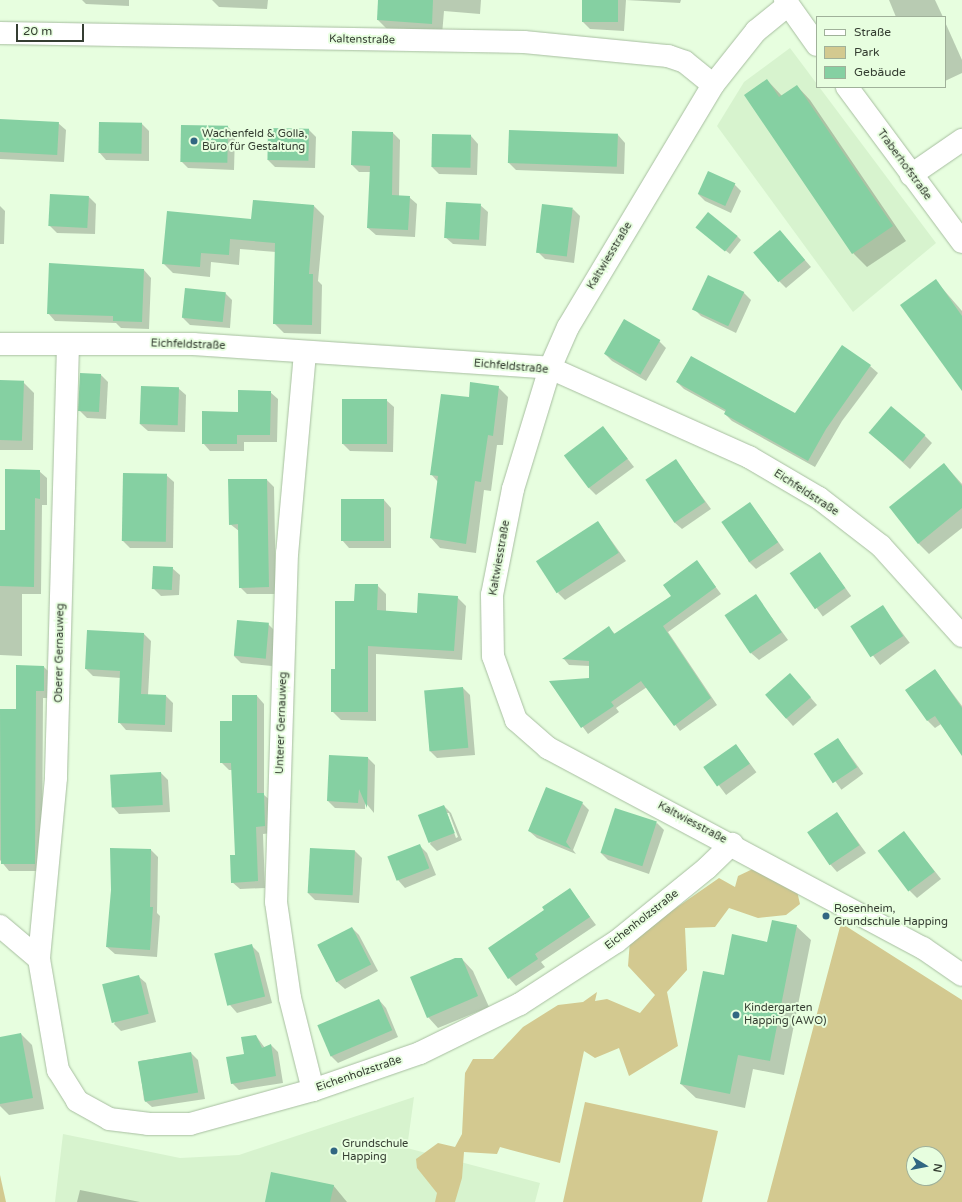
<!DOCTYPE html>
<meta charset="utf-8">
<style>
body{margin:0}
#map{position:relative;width:962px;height:1202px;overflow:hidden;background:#e7fedf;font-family:"Varela Round",sans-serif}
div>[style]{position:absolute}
.built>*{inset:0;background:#d7f3ce}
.green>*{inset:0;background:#d3c990}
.shadow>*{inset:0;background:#0003;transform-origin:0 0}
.building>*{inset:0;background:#85d0a2;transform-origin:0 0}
.roads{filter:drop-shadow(0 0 1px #a7bea0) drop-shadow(0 0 1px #a7bea0)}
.street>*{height:22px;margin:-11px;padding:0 11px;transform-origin:11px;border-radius:11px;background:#fff}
.dots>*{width:11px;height:11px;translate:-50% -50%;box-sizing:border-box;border:2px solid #e7fedf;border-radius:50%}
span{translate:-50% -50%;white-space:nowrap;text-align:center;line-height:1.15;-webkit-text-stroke:4px #e7fedf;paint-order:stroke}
.street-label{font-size:11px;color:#353e32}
.poi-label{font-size:11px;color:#353e32}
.left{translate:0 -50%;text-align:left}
.legend{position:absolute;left:816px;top:16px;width:130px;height:72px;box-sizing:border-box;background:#e7fedf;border:1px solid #a0b19a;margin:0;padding:5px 7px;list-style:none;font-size:12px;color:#353e32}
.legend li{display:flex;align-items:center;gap:8px;height:20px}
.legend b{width:20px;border:1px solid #a0b19a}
.north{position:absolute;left:906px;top:1146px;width:40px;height:40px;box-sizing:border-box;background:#e7fedf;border:1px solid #a0b19a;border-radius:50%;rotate:100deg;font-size:11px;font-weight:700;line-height:16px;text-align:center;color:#353e32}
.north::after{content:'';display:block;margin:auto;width:14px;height:18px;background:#316782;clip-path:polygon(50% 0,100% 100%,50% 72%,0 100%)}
.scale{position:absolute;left:16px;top:24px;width:68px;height:18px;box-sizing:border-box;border:2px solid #353e32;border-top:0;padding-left:5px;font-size:12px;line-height:14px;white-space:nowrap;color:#353e32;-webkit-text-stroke:3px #e7fedf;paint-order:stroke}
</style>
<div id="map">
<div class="built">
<i style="clip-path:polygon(790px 48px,936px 243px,853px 312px,717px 126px,744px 82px)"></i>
<i style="clip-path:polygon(414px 1097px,407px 1148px,540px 1183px,535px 1202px,55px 1202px,63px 1134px,180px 1158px,239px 1155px)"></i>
</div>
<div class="green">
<i style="clip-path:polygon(757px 867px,797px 891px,800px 904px,786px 915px,758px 918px,729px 908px,715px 927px,685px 928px,687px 970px,667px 992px,678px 1046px,629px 1076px,619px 1048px,595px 1058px,584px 1051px,560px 1163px,500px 1147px,497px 1154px,464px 1152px,462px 1178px,455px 1202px,435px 1202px,437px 1193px,417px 1168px,416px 1159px,438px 1143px,455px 1147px,462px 1134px,465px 1073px,473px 1059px,493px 1059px,523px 1027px,558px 1005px,583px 1002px,597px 992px,595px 1001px,607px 999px,640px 1013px,655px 995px,628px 966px,630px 940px,719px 878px,735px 887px,738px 876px)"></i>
<i style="clip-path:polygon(evenodd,841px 923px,962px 1000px,962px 1202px,767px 1202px,841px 923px,914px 1154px,938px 1154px,938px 1178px,914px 1178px,914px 1154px)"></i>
<i style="clip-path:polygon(585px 1102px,718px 1131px,702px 1202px,563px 1202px)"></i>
<i style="clip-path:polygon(0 1175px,6px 1202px,0 1202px)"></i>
</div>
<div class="shadow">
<i style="clip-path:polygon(82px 0,129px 0,129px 6px,86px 4px)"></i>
<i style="clip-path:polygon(212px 0,268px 0,267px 9px,219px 7px)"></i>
<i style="clip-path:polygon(379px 0,481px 0,480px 14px,444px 11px,442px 35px,389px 31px,378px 20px)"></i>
<i style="clip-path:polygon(583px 0,681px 0,680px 3px,626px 0,624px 31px,590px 29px,582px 21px)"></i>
<i style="clip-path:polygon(889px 0,935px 0,943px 17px,896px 17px)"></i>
<i style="clip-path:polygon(945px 22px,962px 60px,962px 73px,945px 81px)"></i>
<i style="clip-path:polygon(767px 80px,782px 96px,797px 86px,810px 100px,906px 241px,867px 267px,853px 253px,746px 95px)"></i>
<i style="clip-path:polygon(0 120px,58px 123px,66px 130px,64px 162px,0 159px)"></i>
<i style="clip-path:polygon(100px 123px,142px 124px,149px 131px,149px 161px,106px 160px,99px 152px)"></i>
<i style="clip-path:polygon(228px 127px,235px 134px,234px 170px,188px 168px,181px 161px)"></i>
<i style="clip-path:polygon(309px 130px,316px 137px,315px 168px,275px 167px,268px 160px)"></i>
<i style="clip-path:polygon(393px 133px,400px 140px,399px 197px,409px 197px,417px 204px,415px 237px,376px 235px,368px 228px,371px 172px,359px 172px,352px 165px)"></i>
<i style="clip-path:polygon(618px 135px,625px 143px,624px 174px,516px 170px,509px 163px)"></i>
<i style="clip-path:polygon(471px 136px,478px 144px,477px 175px,439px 174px,432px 167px)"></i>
<i style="clip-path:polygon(734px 184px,741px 191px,731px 213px,705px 201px,698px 194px)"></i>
<i style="clip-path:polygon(89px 197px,96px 204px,95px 234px,57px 233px,50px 226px)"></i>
<i style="clip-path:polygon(480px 205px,488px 212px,486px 246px,453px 244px,445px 237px)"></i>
<i style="clip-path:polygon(0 206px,5px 211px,4px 244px,0 244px)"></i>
<i style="clip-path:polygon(314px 206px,324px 216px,318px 281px,322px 285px,321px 334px,284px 333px,274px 323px,276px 252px,240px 249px,239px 265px,211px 262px,210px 277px,173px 273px,163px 263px,252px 220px)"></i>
<i style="clip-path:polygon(573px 209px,580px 216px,574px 263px,545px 259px,538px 252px)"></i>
<i style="clip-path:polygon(701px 231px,737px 236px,741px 240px,730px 254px)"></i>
<i style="clip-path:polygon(780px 231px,811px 267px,786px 288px,779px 281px)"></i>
<i style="clip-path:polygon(50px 264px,144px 270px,151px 278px,149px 329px,121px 328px,116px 323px,55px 321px,48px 313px)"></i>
<i style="clip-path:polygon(708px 277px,744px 293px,751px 300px,736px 333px,701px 316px,694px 309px)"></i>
<i style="clip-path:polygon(936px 281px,962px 311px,962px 390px)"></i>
<i style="clip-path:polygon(225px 293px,232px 300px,230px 328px,190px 325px,183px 318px)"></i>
<i style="clip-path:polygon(659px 341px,666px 348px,646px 381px,612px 361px,605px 354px)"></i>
<i style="clip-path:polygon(870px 366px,878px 373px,842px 421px,815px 467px,732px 421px,725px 414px,726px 412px,684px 389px,677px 382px,795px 415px)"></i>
<i style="clip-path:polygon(81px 374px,101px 375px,108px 382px,106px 419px,87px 418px,80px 411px)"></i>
<i style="clip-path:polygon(0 381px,23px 382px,34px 393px,33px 450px,0 450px)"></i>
<i style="clip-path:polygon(498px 387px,508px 397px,503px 445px,497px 445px,491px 491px,484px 490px,476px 553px,440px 548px,431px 538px,438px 482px,431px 474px)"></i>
<i style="clip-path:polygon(178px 388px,186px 395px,185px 432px,148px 431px,140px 424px)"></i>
<i style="clip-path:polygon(270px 392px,278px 399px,277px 442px,244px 442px,244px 451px,210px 451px,203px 443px,239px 413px)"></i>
<i style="clip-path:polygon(386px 400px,394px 407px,393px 452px,350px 451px,343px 444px)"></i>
<i style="clip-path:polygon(603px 427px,634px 467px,596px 495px,589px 488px)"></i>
<i style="clip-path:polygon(870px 433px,925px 436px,932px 443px,910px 469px)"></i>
<i style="clip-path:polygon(676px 461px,711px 509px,682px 529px,674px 522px)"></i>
<i style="clip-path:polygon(944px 464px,962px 484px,962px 528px,929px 554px,918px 543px)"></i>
<i style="clip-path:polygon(39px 471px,47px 478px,47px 505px,42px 505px,41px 594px,22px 594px,22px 656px,0 655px,0 531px,6px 531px)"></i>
<i style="clip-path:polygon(166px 475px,174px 482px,173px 548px,130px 548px,123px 541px)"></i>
<i style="clip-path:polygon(229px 480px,267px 480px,274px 487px,276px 594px,247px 594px,240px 587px,239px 531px,230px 524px)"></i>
<i style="clip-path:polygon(384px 500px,391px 508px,391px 548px,349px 548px,342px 540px)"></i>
<i style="clip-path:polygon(750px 503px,784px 550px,756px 569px,748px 561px)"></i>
<i style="clip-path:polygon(598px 522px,626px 561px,565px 600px,558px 593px)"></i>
<i style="left:820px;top:553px;width:53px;height:35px;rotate:54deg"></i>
<i style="clip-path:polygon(697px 562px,721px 594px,668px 632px,717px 705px,680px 731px,647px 687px,616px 708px,619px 712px,588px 734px,550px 682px,590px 679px,590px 666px,569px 665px,564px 659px,609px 628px,615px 634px,672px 596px)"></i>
<i style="clip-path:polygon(172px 568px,180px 575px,179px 595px,161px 596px,153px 588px)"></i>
<i style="clip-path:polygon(377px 585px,386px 594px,386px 612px,418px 614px,457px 597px,466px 606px,462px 660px,376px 654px,376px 721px,341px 720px,332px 711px,336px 670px,355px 602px)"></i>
<i style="clip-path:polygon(756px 596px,788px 640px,759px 660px,751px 653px)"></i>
<i style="left:882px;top:606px;width:46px;height:37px;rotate:53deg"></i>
<i style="clip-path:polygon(268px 624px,275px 631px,272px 666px,241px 663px,234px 656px)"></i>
<i style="clip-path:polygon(88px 631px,144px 634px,151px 641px,148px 695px,166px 696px,173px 703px,172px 732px,126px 730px,119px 722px,121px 678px,93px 676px,86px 669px)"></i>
<i style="clip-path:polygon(17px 666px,44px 667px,51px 674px,51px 698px,43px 698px,42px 871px,9px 871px,0 860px,0 710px,17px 710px)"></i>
<i style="clip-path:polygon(935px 670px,962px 706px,962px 754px,941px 724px,935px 728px,928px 721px,907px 690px)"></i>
<i style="clip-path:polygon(797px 682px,817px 705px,793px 726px,766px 695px)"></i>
<i style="clip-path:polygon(463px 688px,470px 695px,475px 755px,437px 758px,430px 751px)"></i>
<i style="clip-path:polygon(257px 696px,264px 704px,264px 795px,271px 801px,272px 833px,263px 834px,265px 888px,240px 889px,232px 882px,236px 856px,233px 770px,229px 770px,221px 762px)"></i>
<i style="left:838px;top:739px;width:43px;height:27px;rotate:54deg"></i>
<i style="left:736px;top:745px;width:34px;height:38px;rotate:53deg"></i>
<i style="clip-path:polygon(368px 758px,375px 765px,374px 813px,365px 802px,365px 809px,335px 808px,328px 801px)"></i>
<i style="clip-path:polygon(161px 773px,168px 780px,170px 812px,119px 814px,112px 806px)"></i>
<i style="clip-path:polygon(582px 803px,589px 810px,573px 850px,576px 854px,537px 838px,529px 831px)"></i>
<i style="clip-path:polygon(evenodd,444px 806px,451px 813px,462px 840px,437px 851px,430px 844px,444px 806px,447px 813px,449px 813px,458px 837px,456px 838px,447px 813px)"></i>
<i style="clip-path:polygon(837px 813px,866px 853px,837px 872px,830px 864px)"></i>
<i style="clip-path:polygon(657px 823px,664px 830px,649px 874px,608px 860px,601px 853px)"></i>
<i style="clip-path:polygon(904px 833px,941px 879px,917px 898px,910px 891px)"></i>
<i style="clip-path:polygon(419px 845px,427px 853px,436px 875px,405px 888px,398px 880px)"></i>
<i style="clip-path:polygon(151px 850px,158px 857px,157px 913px,160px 916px,157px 957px,115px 954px,107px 947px)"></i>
<i style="clip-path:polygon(355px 851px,362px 858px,359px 903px,315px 900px,308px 893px)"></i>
<i style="clip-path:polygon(570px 890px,596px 925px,541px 962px,545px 967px,516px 986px,509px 978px,546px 911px)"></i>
<i style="clip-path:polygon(796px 926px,811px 940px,784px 1075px,753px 1069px,745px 1108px,696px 1098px,681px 1084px,724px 977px,768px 943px)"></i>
<i style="clip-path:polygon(352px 928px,359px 935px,378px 971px,345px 989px,337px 982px,318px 946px)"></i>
<i style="clip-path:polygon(251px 945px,259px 953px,272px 1003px,237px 1013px,230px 1005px)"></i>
<i style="clip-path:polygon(462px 959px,473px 971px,489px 1007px,438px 1028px,428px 1017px)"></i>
<i style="clip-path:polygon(138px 976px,146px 983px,156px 1022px,121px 1031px,114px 1024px)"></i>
<i style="clip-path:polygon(379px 1000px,386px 1008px,398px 1037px,338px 1063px,331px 1056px)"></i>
<i style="clip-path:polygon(21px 1034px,32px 1045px,44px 1109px,9px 1115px,0 1106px,0 1038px)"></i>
<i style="clip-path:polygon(256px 1036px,265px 1048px,271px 1045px,278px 1052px,283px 1083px,239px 1090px,232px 1083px)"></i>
<i style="clip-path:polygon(191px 1053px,198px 1060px,205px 1099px,152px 1107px,144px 1100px,139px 1061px)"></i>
<i style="clip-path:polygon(333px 1185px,347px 1202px,266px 1202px)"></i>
<i style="clip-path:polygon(80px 1190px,140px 1202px,77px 1202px)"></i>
</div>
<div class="building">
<i style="clip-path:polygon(378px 0,433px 0,432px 24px,377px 20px)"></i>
<i style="left:582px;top:0;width:36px;height:22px"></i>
<i style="clip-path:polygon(767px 79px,779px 97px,797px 85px,893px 226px,852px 254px,744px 95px)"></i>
<i style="left:0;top:119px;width:59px;height:33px;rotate:3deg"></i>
<i style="left:99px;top:122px;width:43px;height:31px;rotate:1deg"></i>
<i style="left:181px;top:125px;width:47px;height:37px;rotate:1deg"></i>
<i style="left:268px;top:128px;width:41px;height:32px;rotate:1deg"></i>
<i style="left:509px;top:130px;width:109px;height:33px;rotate:2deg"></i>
<i style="clip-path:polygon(352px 131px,393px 132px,392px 195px,410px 196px,408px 230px,367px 228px,370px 166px,351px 165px)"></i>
<i style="left:432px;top:134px;width:39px;height:33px;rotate:1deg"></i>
<i style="left:708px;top:171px;width:30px;height:25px;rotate:24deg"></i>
<i style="left:50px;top:194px;width:39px;height:32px;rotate:3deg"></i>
<i style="clip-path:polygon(253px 200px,314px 205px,309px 274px,313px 274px,312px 325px,273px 324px,275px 243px,230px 239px,229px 255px,201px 253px,200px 267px,162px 264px,167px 211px,251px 219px)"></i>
<i style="left:446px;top:202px;width:35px;height:36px;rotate:3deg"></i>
<i style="left:542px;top:204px;width:31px;height:49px;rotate:7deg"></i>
<i style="left:708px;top:212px;width:38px;height:20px;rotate:39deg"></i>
<i style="left:780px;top:230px;width:39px;height:35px;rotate:50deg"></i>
<i style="clip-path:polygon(49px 263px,144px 269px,142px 322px,113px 321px,113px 316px,47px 314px)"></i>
<i style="left:708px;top:275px;width:40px;height:38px;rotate:25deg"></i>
<i style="clip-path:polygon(936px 279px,962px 316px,962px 391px,900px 305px)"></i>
<i style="left:185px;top:288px;width:41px;height:30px;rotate:6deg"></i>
<i style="left:624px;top:319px;width:42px;height:40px;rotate:30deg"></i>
<i style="clip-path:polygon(842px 345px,871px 365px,826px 429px,808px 461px,724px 414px,726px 410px,676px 382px,691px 356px,795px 413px)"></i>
<i style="left:80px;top:373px;width:21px;height:38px;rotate:3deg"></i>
<i style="left:0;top:380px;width:24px;height:60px;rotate:2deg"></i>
<i style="clip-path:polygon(470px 382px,499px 386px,493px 436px,488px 435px,481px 482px,475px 481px,466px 544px,430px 538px,438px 476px,430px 475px,441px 394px,469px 397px)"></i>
<i style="left:141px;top:386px;width:38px;height:38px;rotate:2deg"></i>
<i style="clip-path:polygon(238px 390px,271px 391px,270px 435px,237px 435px,237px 444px,202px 444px,202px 411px,238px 412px)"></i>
<i style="left:342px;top:399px;width:45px;height:45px"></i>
<i style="left:891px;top:406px;width:45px;height:35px;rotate:40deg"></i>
<i style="left:603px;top:426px;width:41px;height:49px;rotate:53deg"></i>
<i style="left:676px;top:459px;width:52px;height:37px;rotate:56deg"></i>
<i style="clip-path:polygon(944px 463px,962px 486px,962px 508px,918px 544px,889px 507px)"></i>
<i style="clip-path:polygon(5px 469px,40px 470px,40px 499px,35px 498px,34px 587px,0 586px,0 530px,5px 530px)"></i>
<i style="left:123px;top:473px;width:44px;height:68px;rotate:1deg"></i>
<i style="clip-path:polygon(228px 479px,267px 479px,269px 587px,239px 588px,238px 524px,229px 525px)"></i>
<i style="left:341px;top:499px;width:43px;height:42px"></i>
<i style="left:750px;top:502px;width:49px;height:35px;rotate:55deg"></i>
<i style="left:598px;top:521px;width:38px;height:74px;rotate:57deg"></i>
<i style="left:820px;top:552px;width:44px;height:37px;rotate:55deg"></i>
<i style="clip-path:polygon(697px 560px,716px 587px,663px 626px,711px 698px,674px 726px,641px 681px,611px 702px,614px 706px,581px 728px,549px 681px,589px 678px,589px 661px,562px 659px,609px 626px,614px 634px,671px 596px,663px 585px)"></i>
<i style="left:153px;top:566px;width:20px;height:23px;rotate:3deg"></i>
<i style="clip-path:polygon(355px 584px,378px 584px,377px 610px,417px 613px,418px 593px,458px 596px,454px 651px,368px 646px,368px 712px,331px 712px,331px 669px,335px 669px,335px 601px,354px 601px)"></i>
<i style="left:756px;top:594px;width:46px;height:38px;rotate:56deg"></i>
<i style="left:883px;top:605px;width:37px;height:39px;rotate:57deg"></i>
<i style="left:237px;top:620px;width:32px;height:36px;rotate:5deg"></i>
<i style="clip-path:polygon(87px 630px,144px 633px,141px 694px,166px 695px,165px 725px,118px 723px,120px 671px,85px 669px)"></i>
<i style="clip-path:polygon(16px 665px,44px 666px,44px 691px,36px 691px,35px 864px,1px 864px,0 709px,16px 709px)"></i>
<i style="clip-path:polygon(935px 669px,962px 708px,962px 756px,935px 716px,927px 721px,905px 690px)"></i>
<i style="left:790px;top:673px;width:32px;height:33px;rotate:49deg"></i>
<i style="left:463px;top:687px;width:61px;height:39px;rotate:85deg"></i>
<i style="clip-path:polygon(232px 695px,257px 695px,257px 793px,264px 793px,265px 826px,256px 827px,258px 881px,231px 883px,230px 855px,235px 855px,231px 763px,220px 763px,220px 721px,232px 721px)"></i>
<i style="left:838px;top:738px;width:35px;height:29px;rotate:57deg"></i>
<i style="left:736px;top:744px;width:24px;height:40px;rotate:55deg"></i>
<i style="clip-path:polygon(329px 755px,368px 757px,367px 808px,359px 789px,358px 803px,327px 801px)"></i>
<i style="left:161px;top:772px;width:33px;height:51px;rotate:87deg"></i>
<i style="clip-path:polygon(546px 787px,583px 802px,566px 842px,571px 849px,528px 831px)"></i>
<i style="left:444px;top:805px;width:30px;height:28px;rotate:69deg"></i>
<i style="left:615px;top:808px;width:44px;height:47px;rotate:18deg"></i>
<i style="left:837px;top:812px;width:40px;height:36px;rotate:56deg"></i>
<i style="left:904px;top:831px;width:51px;height:33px;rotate:53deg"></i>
<i style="left:420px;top:844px;width:26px;height:35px;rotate:69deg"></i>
<i style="clip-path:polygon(110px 848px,151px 849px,150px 907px,153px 907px,150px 950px,106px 947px,111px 890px)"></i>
<i style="left:310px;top:848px;width:45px;height:45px;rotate:3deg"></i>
<i style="clip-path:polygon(570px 888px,590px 917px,535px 954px,538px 959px,508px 979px,488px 948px,544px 910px,542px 907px)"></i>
<i style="clip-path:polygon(772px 920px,797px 925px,770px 1061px,738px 1055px,730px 1094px,680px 1084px,703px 971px,724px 975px,732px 934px,767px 942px)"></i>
<i style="left:352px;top:927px;width:42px;height:39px;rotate:63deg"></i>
<i style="left:252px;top:944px;width:54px;height:39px;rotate:76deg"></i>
<i style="clip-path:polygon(455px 958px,462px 958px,478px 996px,427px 1018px,410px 977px)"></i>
<i style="left:139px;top:975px;width:40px;height:38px;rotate:76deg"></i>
<i style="left:379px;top:999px;width:34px;height:67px;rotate:67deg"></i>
<i style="clip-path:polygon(21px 1033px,33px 1098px,0 1104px,0 1037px)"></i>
<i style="clip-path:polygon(256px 1035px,262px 1048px,271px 1044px,276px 1076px,231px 1084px,226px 1057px,244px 1054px,241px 1037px)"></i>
<i style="left:191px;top:1052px;width:41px;height:54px;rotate:80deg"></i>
<i style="clip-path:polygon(271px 1172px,334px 1185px,330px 1202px,265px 1202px)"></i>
</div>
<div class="roads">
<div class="street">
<i style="left:785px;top:0;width:55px;rotate:54.6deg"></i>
<i style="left:788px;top:5px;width:41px;rotate:140.9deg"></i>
<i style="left:756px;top:31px;width:69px;rotate:128.5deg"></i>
<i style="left:713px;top:85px;width:282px;rotate:120.9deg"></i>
<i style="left:568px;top:327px;width:45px;rotate:113.7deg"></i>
<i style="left:550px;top:368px;width:127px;rotate:107deg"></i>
<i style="left:513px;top:489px;width:108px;rotate:101.2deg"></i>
<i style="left:492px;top:595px;width:61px;rotate:89.1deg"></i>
<i style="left:493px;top:656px;width:68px;rotate:70.2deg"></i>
<i style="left:516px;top:720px;width:43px;rotate:41.2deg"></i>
<i style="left:548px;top:748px;width:425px;rotate:28.1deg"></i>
<i style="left:923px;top:948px;width:47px;rotate:34.7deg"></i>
<i style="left:0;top:33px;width:524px;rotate:0.98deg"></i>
<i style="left:524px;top:42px;width:145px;rotate:5.6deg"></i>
<i style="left:668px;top:56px;width:18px;rotate:19deg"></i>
<i style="left:685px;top:62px;width:36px;rotate:39deg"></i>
<i style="left:847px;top:87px;width:193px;rotate:53.4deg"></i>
<i style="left:911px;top:175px;width:62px;rotate:-34.5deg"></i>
<i style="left:0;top:344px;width:193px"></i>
<i style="left:193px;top:344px;width:358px;rotate:3.8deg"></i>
<i style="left:550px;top:368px;width:218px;rotate:24.1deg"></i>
<i style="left:749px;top:457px;width:81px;rotate:30.4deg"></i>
<i style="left:819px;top:498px;width:78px;rotate:37.7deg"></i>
<i style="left:881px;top:546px;width:121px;rotate:48deg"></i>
<i style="left:68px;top:345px;width:433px;rotate:91.6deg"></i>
<i style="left:56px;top:778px;width:182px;rotate:95.4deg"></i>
<i style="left:39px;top:959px;width:113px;rotate:80.3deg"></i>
<i style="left:58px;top:1070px;width:36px;rotate:58deg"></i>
<i style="left:77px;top:1101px;width:37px;rotate:29deg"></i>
<i style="left:109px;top:1119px;width:39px;rotate:7deg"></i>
<i style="left:148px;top:1124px;width:42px"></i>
<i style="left:190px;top:1124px;width:128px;rotate:-15.5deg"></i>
<i style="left:313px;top:1090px;width:113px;rotate:-19.1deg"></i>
<i style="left:420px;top:1053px;width:111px;rotate:-26.1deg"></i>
<i style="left:520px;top:1004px;width:114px;rotate:-32.9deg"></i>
<i style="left:616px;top:942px;width:117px;rotate:-39.1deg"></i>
<i style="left:707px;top:868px;width:35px;rotate:-44deg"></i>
<i style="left:305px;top:353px;width:201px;rotate:95.1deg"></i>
<i style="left:287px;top:553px;width:349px;rotate:91.8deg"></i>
<i style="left:276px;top:902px;width:97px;rotate:81.7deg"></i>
<i style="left:290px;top:998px;width:95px;rotate:76deg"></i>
<i style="left:0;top:926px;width:51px;rotate:40.2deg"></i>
</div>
</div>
<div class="dots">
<i style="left:194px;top:141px;background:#316782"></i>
<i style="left:826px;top:916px;background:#316782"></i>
<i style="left:736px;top:1015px;background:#316782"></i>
<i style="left:334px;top:1151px;background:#316782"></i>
</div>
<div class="street-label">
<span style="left:362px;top:40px;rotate:1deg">Kaltenstraße</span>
<span style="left:904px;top:165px;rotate:54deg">Traberhofstraße</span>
<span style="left:610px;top:256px;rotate:-59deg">Kaltwiesstraße</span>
<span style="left:188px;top:345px;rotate:2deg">Eichfeldstraße</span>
<span style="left:511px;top:367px;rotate:5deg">Eichfeldstraße</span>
<span style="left:806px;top:493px;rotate:33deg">Eichfeldstraße</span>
<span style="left:500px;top:558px;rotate:-80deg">Kaltwiesstraße</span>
<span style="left:60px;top:653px;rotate:-89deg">Oberer Gernauweg</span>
<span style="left:282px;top:723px;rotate:-88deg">Unterer Gernauweg</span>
<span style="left:692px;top:823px;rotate:28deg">Kaltwiesstraße</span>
<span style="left:642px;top:920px;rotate:-38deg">Eichenholzstraße</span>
<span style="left:359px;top:1074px;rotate:-19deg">Eichenholzstraße</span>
</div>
<div class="poi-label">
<span class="left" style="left:202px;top:141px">Wachenfeld &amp; Golla,<br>Büro für Gestaltung</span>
<span class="left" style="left:834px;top:916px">Rosenheim,<br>Grundschule Happing</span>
<span class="left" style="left:744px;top:1015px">Kindergarten<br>Happing (AWO)</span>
<span class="left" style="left:342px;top:1151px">Grundschule<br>Happing</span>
</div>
<ul class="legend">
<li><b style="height:5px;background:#fff"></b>Straße</li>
<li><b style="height:11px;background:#d3c990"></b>Park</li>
<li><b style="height:11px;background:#85d0a2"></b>Gebäude</li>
</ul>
<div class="north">N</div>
<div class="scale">20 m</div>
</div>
